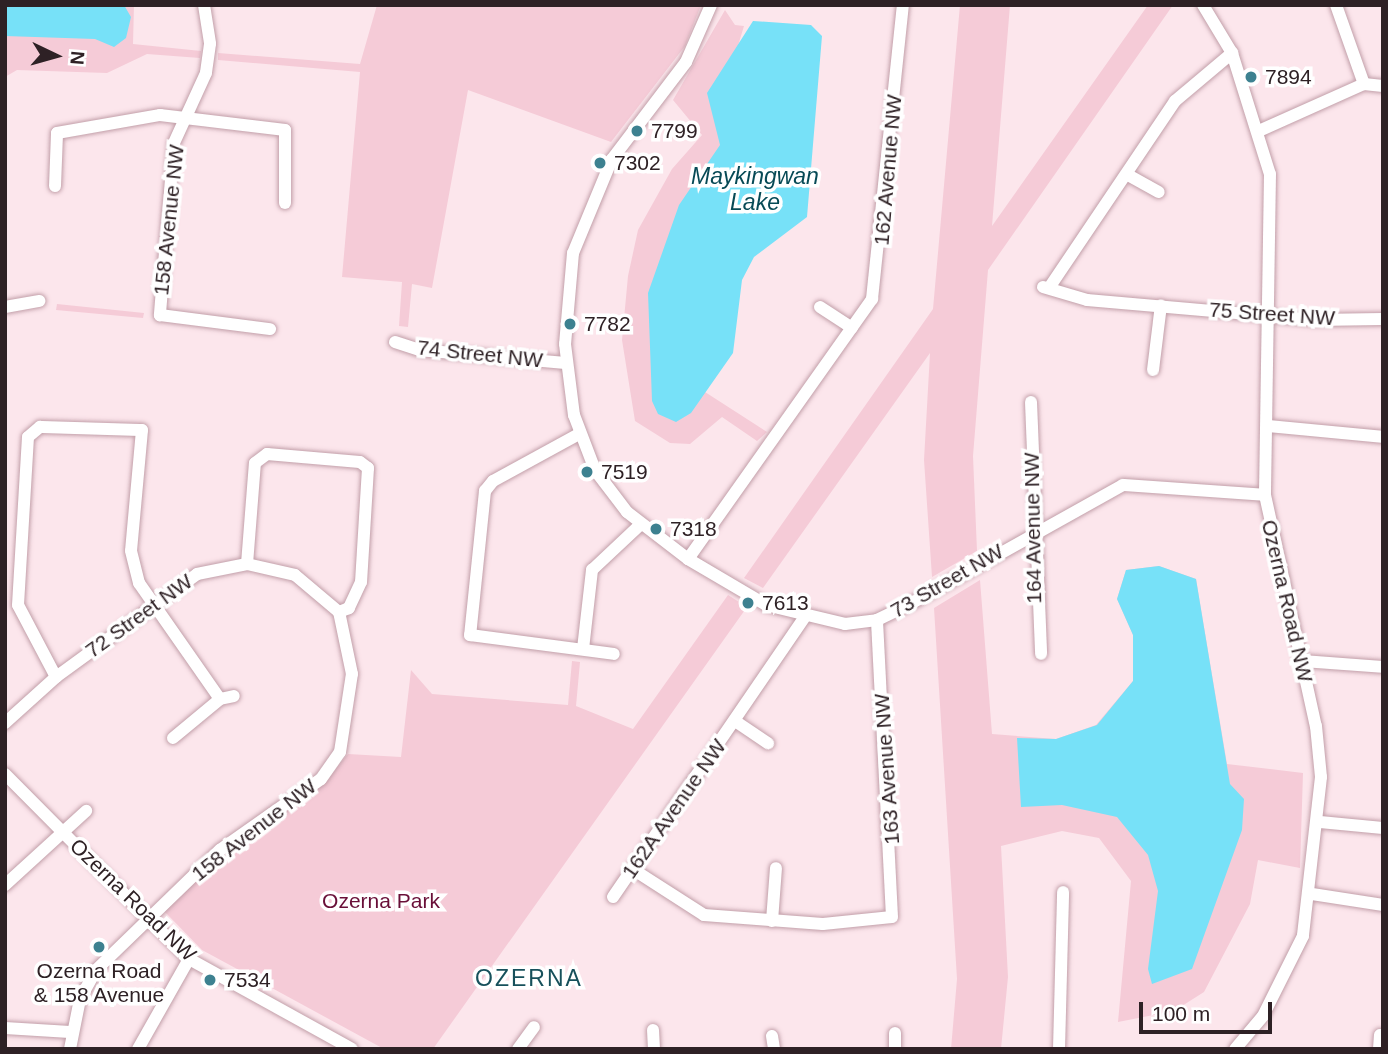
<!DOCTYPE html>
<style>
body{margin:0}
#map{position:relative;width:1388px;height:1054px;overflow:hidden;background:#fce6ec;font-family:Arial,sans-serif}
div>[style]{position:absolute}
.green>*{inset:0;background:#f5cbd7}
.water>*{inset:0;background:#77e1f8}
.roads{filter:drop-shadow(0 0 2px #c29fa9) drop-shadow(0 0 2px #c29fa9)}
.minor>*{height:12px;margin:-6px;padding:0 6px;transform-origin:6px;border-radius:6px;background:#fff}
.dots>*{width:19px;height:19px;translate:-50% -50%;box-sizing:border-box;border:4px solid #fff;border-radius:50%}
span{translate:-50% -50%;white-space:nowrap;text-align:center;line-height:1.15;-webkit-text-stroke:7px #fff;paint-order:stroke}
.poi-label{font-size:21px;color:#2e2125}
.left{translate:0 -50%;text-align:left}
.street-label{font-size:21px;color:#2e2125}
.park-label{font-size:21px;color:#690f38}
.water-label{font-size:23px;color:#074a56;font-style:italic}
.neighbourhood-label{font-size:23px;color:#17505b;letter-spacing:2px}
.frame{position:absolute;inset:0;border:7px solid #2e2125;pointer-events:none}
.north{position:absolute;left:21px;top:21px;width:70px;height:70px;-webkit-text-stroke:5px #fff;paint-order:stroke;rotate:95deg;font-size:19px;font-weight:700;line-height:28px;text-align:center;color:#2e2125}
.north::after{content:'';display:block;margin:auto;width:24px;height:32px;background:#2e2125;clip-path:polygon(50% 0,100% 100%,50% 72%,0 100%)}
.scale{position:absolute;left:1139px;top:1002px;width:133px;height:32px;box-sizing:border-box;border:4px solid #2e2125;border-top:0;padding-left:9px;font-size:21px;line-height:24px;white-space:nowrap;color:#2e2125;-webkit-text-stroke:5px #fff;paint-order:stroke}
</style>
<div id="map">
<div class="green">
<i style="clip-path:polygon(5px 5px,134px 5px,133px 44px,201px 51px,200px 58px,147px 54px,107px 73px,17px 70px,5px 77px)"></i>
<i style="clip-path:polygon(377px 5px,701px 5px,685px 46px,611px 142px,468px 90px,432px 288px,412px 284px,408px 327px,399px 326px,402px 282px,342px 277px,360px 72px,218px 60px,218px 53px,360px 64px)"></i>
<i style="clip-path:polygon(960px 5px,1010px 5px,992px 226px,1148px 5px,1173px 5px,988px 270px,973px 456px,977px 551px,932px 577px,924px 460px,930px 353px,763px 588px,744px 578px,933px 309px)"></i>
<i style="clip-path:polygon(725px 10px,735px 25px,744px 26px,724px 92px,730px 138px,667px 390px,705px 392px,767px 432px,757px 441px,722px 417px,690px 444px,670px 443px,635px 421px,622px 340px,628px 276px,638px 230px,672px 169px,702px 135px,673px 100px)"></i>
<i style="clip-path:polygon(57px 304px,144px 313px,143px 318px,56px 310px)"></i>
<i style="clip-path:polygon(1159px 566px,1196px 579px,1227px 764px,1303px 773px,1300px 868px,1258px 860px,1250px 904px,1204px 992px,1174px 1011px,1118px 1022px,1131px 881px,1099px 838px,1062px 831px,1001px 846px,1008px 977px,1001px 1049px,951px 1049px,957px 979px,934px 608px,980px 580px,992px 734px,1056px 739px,1096px 725px,1133px 681px,1133px 635px,1117px 599px,1126px 570px)"></i>
<i style="clip-path:polygon(728px 595px,747px 607px,433px 1049px,384px 1049px,202px 950px,164px 911px,230px 850px,325px 782px,348px 754px,401px 757px,411px 670px,432px 694px,568px 705px,572px 661px,580px 662px,576px 706px,633px 729px)"></i>
</div>
<div class="water">
<i style="clip-path:polygon(5px 5px,124px 5px,131px 17px,126px 38px,114px 47px,95px 39px,5px 36px)"></i>
<i style="clip-path:polygon(753px 21px,811px 25px,822px 36px,807px 217px,754px 257px,742px 280px,733px 353px,691px 413px,676px 422px,658px 414px,652px 401px,648px 293px,679px 205px,720px 145px,707px 93px)"></i>
<i style="clip-path:polygon(1159px 566px,1196px 579px,1230px 784px,1244px 799px,1242px 830px,1192px 969px,1152px 984px,1148px 969px,1158px 891px,1148px 855px,1117px 817px,1062px 805px,1021px 807px,1017px 738px,1056px 739px,1097px 725px,1133px 681px,1133px 635px,1117px 599px,1126px 570px)"></i>
</div>
<div class="roads">
<div class="minor">
<i style="left:204px;top:5px;width:39px;rotate:81deg"></i>
<i style="left:210px;top:44px;width:29px;rotate:98deg"></i>
<i style="left:206px;top:73px;width:77px;rotate:114.6deg"></i>
<i style="left:174px;top:143px;width:173px;rotate:94.7deg"></i>
<i style="left:160px;top:315px;width:111px;rotate:7.3deg"></i>
<i style="left:711px;top:5px;width:62px;rotate:113.7deg"></i>
<i style="left:686px;top:62px;width:122px;rotate:127.3deg"></i>
<i style="left:612px;top:159px;width:102px;rotate:112.5deg"></i>
<i style="left:573px;top:253px;width:91px;rotate:95deg"></i>
<i style="left:565px;top:344px;width:72px;rotate:82.8deg"></i>
<i style="left:574px;top:415px;width:59px;rotate:69.1deg"></i>
<i style="left:595px;top:470px;width:53px;rotate:52.7deg"></i>
<i style="left:627px;top:512px;width:77px;rotate:37.6deg"></i>
<i style="left:688px;top:559px;width:91px;rotate:30.5deg"></i>
<i style="left:766px;top:605px;width:81px;rotate:13.5deg"></i>
<i style="left:845px;top:624px;width:32px;rotate:-7deg"></i>
<i style="left:877px;top:620px;width:37px;rotate:-26deg"></i>
<i style="left:910px;top:604px;width:244px;rotate:-29.2deg"></i>
<i style="left:1123px;top:485px;width:142px;rotate:4deg"></i>
<i style="left:1203px;top:5px;width:56px;rotate:58.9deg"></i>
<i style="left:1232px;top:53px;width:127px;rotate:72.6deg"></i>
<i style="left:1270px;top:174px;width:321px;rotate:90.9deg"></i>
<i style="left:1265px;top:495px;width:237px;rotate:77.6deg"></i>
<i style="left:1316px;top:726px;width:51px;rotate:84.4deg"></i>
<i style="left:1321px;top:777px;width:160px;rotate:96.5deg"></i>
<i style="left:1303px;top:936px;width:89px;rotate:116.6deg"></i>
<i style="left:1263px;top:1016px;width:43px;rotate:130.3deg"></i>
<i style="left:1336px;top:5px;width:84px;rotate:70.5deg"></i>
<i style="left:1261px;top:130px;width:113px;rotate:-24.1deg"></i>
<i style="left:1364px;top:84px;width:19px;rotate:6deg"></i>
<i style="left:1128px;top:175px;width:35px;rotate:29deg"></i>
<i style="left:55px;top:186px;width:53px;rotate:-87.8deg"></i>
<i style="left:57px;top:133px;width:105px;rotate:-9.9deg"></i>
<i style="left:160px;top:115px;width:126px;rotate:6.8deg"></i>
<i style="left:285px;top:130px;width:73px;rotate:90deg"></i>
<i style="left:1051px;top:285px;width:222px;rotate:-56deg"></i>
<i style="left:1175px;top:101px;width:75px;rotate:-40.1deg"></i>
<i style="left:1043px;top:287px;width:46px;rotate:16.5deg"></i>
<i style="left:1087px;top:300px;width:228px;rotate:5deg"></i>
<i style="left:1314px;top:320px;width:69px;rotate:-0.8deg"></i>
<i style="left:5px;top:307px;width:35px;rotate:-10deg"></i>
<i style="left:820px;top:307px;width:38px;rotate:33deg"></i>
<i style="left:395px;top:342px;width:25px;rotate:18deg"></i>
<i style="left:419px;top:350px;width:147px;rotate:5.1deg"></i>
<i style="left:1153px;top:370px;width:65px;rotate:-83deg"></i>
<i style="left:1031px;top:402px;width:252px;rotate:87.7deg"></i>
<i style="left:1269px;top:426px;width:115px;rotate:5.5deg"></i>
<i style="left:579px;top:434px;width:98px;rotate:151.3deg"></i>
<i style="left:493px;top:481px;width:13px;rotate:129deg"></i>
<i style="left:485px;top:491px;width:145px;rotate:95.9deg"></i>
<i style="left:470px;top:635px;width:145px;rotate:7.5deg"></i>
<i style="left:688px;top:559px;width:319px;rotate:-54.7deg"></i>
<i style="left:872px;top:299px;width:296px;rotate:-84deg"></i>
<i style="left:247px;top:564px;width:101px;rotate:-85.5deg"></i>
<i style="left:255px;top:463px;width:15px;rotate:-37deg"></i>
<i style="left:267px;top:454px;width:93px;rotate:4.9deg"></i>
<i style="left:360px;top:462px;width:10px;rotate:37deg"></i>
<i style="left:368px;top:468px;width:114px;rotate:93.5deg"></i>
<i style="left:361px;top:582px;width:29px;rotate:115deg"></i>
<i style="left:349px;top:608px;width:11px;rotate:158deg"></i>
<i style="left:583px;top:649px;width:80px;rotate:-83.5deg"></i>
<i style="left:592px;top:570px;width:67px;rotate:-43.2deg"></i>
<i style="left:1302px;top:661px;width:81px;rotate:4.2deg"></i>
<i style="left:56px;top:677px;width:81px;rotate:-117.8deg"></i>
<i style="left:18px;top:605px;width:168px;rotate:-86.6deg"></i>
<i style="left:28px;top:437px;width:16px;rotate:-40deg"></i>
<i style="left:40px;top:427px;width:102px;rotate:1.7deg"></i>
<i style="left:142px;top:430px;width:121px;rotate:95.2deg"></i>
<i style="left:131px;top:551px;width:33px;rotate:76deg"></i>
<i style="left:139px;top:583px;width:141px;rotate:55.1deg"></i>
<i style="left:735px;top:721px;width:40px;rotate:34deg"></i>
<i style="left:5px;top:723px;width:69px;rotate:-42deg"></i>
<i style="left:56px;top:677px;width:175px;rotate:-36.1deg"></i>
<i style="left:197px;top:574px;width:51px;rotate:-11.3deg"></i>
<i style="left:247px;top:564px;width:49px;rotate:12.9deg"></i>
<i style="left:295px;top:575px;width:57px;rotate:40.1deg"></i>
<i style="left:173px;top:738px;width:61px;rotate:-39.7deg"></i>
<i style="left:220px;top:699px;width:14px;rotate:-12deg"></i>
<i style="left:5px;top:774px;width:261px;rotate:45.2deg"></i>
<i style="left:189px;top:959px;width:186px;rotate:28.9deg"></i>
<i style="left:1320px;top:822px;width:63px;rotate:5.4deg"></i>
<i style="left:634px;top:870px;width:83px;rotate:32.7deg"></i>
<i style="left:704px;top:915px;width:119px;rotate:4.3deg"></i>
<i style="left:823px;top:924px;width:69px;rotate:-5.8deg"></i>
<i style="left:892px;top:917px;width:297px;rotate:-92.9deg"></i>
<i style="left:5px;top:885px;width:110px;rotate:-42.4deg"></i>
<i style="left:1312px;top:894px;width:72px;rotate:8.8deg"></i>
<i style="left:613px;top:897px;width:338px;rotate:-55.6deg"></i>
<i style="left:772px;top:921px;width:53px;rotate:-85.7deg"></i>
<i style="left:5px;top:1028px;width:65px;rotate:3.5deg"></i>
<i style="left:653px;top:1030px;width:19px;rotate:87deg"></i>
<i style="left:772px;top:1036px;width:13px;rotate:81deg"></i>
<i style="left:70px;top:1049px;width:51px;rotate:-78.7deg"></i>
<i style="left:80px;top:999px;width:33px;rotate:-61deg"></i>
<i style="left:96px;top:970px;width:173px;rotate:-44.1deg"></i>
<i style="left:220px;top:850px;width:123px;rotate:-35.1deg"></i>
<i style="left:321px;top:779px;width:33px;rotate:-55deg"></i>
<i style="left:340px;top:752px;width:79px;rotate:-81.3deg"></i>
<i style="left:352px;top:674px;width:63px;rotate:-101.8deg"></i>
<i style="left:138px;top:1049px;width:103px;rotate:-60.5deg"></i>
<i style="left:518px;top:1049px;width:27px;rotate:-54deg"></i>
<i style="left:895px;top:1049px;width:16px;rotate:-90deg"></i>
<i style="left:1059px;top:1049px;width:157px;rotate:-88.5deg"></i>
<i style="left:1379px;top:1049px;width:14px;rotate:-86deg"></i>
</div>
</div>
<div class="dots">
<i style="left:1251px;top:77px;background:#3d8190"></i>
<i style="left:637px;top:131px;background:#3d8190"></i>
<i style="left:600px;top:163px;background:#3d8190"></i>
<i style="left:570px;top:324px;background:#3d8190"></i>
<i style="left:587px;top:472px;background:#3d8190"></i>
<i style="left:656px;top:529px;background:#3d8190"></i>
<i style="left:748px;top:603px;background:#3d8190"></i>
<i style="left:99px;top:947px;background:#3d8190"></i>
<i style="left:210px;top:980px;background:#3d8190"></i>
</div>
<div class="poi-label">
<span class="left" style="left:1265px;top:77px">7894</span>
<span class="left" style="left:651px;top:131px">7799</span>
<span class="left" style="left:614px;top:163px">7302</span>
<span class="left" style="left:584px;top:324px">7782</span>
<span class="left" style="left:601px;top:472px">7519</span>
<span class="left" style="left:670px;top:529px">7318</span>
<span class="left" style="left:762px;top:603px">7613</span>
<span style="left:99px;top:983px">Ozerna Road<br>&amp; 158 Avenue</span>
<span class="left" style="left:224px;top:980px">7534</span>
</div>
<div class="street-label">
<span style="left:888px;top:170px;rotate:-85deg">162 Avenue NW</span>
<span style="left:169px;top:220px;rotate:-84deg">158 Avenue NW</span>
<span style="left:1272px;top:314px;rotate:4deg">75 Street NW</span>
<span style="left:480px;top:354px;rotate:6deg">74 Street NW</span>
<span style="left:1033px;top:528px;rotate:-91deg">164 Avenue NW</span>
<span style="left:947px;top:581px;rotate:-30deg">73 Street NW</span>
<span style="left:1287px;top:601px;rotate:77deg">Ozerna Road NW</span>
<span style="left:139px;top:616px;rotate:-36deg">72 Street NW</span>
<span style="left:887px;top:769px;rotate:-94deg">163 Avenue NW</span>
<span style="left:674px;top:809px;rotate:-55deg">162A Avenue NW</span>
<span style="left:254px;top:830px;rotate:-38deg">158 Avenue NW</span>
<span style="left:133px;top:900px;rotate:44deg">Ozerna Road NW</span>
</div>
<div class="park-label">
<span style="left:381px;top:901px">Ozerna Park</span>
</div>
<div class="water-label">
<span style="left:755px;top:189px">Maykingwan<br>Lake</span>
</div>
<div class="neighbourhood-label">
<span style="left:529px;top:978px">OZERNA</span>
</div>
<div class="frame"></div>
<div class="north">N</div>
<div class="scale">100 m</div>
</div>
